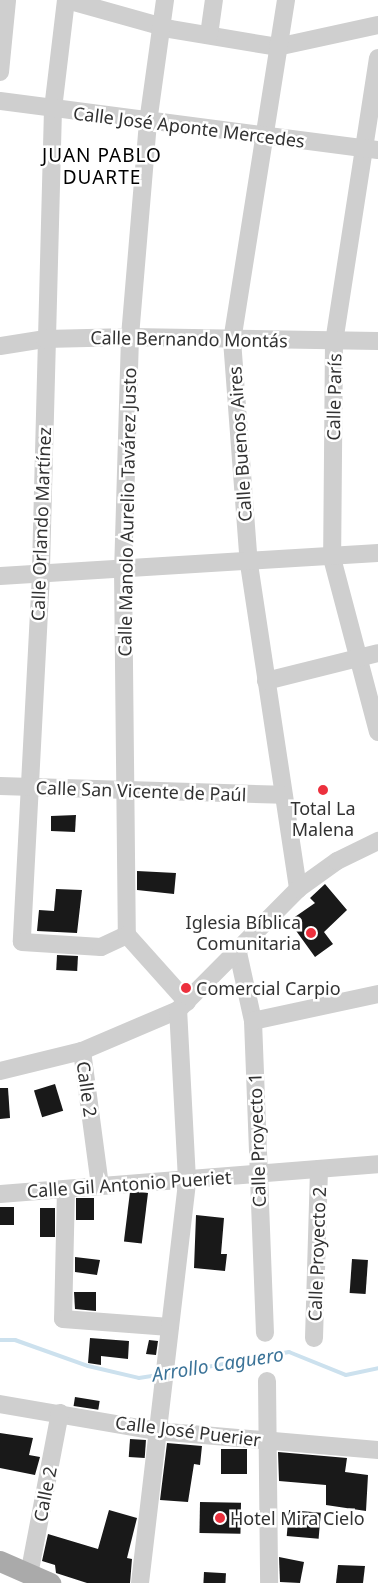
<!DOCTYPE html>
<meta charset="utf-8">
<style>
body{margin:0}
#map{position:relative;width:378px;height:1583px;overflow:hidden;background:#fff;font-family:"Noto Sans",sans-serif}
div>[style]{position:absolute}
.stream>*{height:4px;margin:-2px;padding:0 2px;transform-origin:2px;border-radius:2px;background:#cce1ee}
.building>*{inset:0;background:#191919;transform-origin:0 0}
.minor>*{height:18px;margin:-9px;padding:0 9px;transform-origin:9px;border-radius:9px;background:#cfcfcf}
.major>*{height:21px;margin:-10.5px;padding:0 10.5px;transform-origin:10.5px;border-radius:10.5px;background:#aaa}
.dots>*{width:14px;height:14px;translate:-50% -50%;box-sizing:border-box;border:2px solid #fff;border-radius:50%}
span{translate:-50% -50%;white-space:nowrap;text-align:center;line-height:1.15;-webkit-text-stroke:5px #fff;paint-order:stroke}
.street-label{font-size:18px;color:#323232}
.poi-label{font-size:18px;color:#323232}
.right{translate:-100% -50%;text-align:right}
.left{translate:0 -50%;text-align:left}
.neighbourhood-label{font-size:19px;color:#000;letter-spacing:1px}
.water-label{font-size:19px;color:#3b7398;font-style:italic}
</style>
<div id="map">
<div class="stream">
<i style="left:0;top:1340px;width:15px"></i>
<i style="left:15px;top:1340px;width:77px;rotate:19.6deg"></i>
<i style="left:88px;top:1366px;width:52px;rotate:13.2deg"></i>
<i style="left:139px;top:1378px;width:20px;rotate:-9deg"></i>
<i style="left:169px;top:1374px;width:122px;rotate:-10.4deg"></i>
<i style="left:289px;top:1352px;width:61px;rotate:22deg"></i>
<i style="left:346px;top:1375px;width:33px;rotate:-12deg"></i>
</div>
<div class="building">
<i style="clip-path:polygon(76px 815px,75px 832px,51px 831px,51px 816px)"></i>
<i style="clip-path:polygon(137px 871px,176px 873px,174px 894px,137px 890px)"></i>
<i style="clip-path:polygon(325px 884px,347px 910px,324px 932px,333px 944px,315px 957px,289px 921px,315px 903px,310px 898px)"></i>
<i style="clip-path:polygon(56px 889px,82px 890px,77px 933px,37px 931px,39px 910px,54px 911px)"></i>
<i style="left:57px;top:955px;width:21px;height:15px;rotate:3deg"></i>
<i style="left:55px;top:1084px;width:28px;height:22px;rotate:73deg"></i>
<i style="clip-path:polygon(0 1088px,8px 1088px,10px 1118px,0 1119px)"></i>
<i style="left:148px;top:1193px;width:51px;height:18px;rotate:97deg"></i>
<i style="left:94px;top:1198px;width:22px;height:18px;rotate:90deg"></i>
<i style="left:14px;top:1207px;width:18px;height:14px;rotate:90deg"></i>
<i style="left:40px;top:1208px;width:15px;height:29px"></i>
<i style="clip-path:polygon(196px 1215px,224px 1218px,221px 1254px,227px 1254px,225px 1271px,194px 1268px)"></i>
<i style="clip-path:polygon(75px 1257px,100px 1260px,97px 1275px,75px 1272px)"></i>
<i style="left:352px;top:1259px;width:16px;height:34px;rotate:4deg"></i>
<i style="clip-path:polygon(74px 1292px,96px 1292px,96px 1311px,75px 1309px)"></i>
<i style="clip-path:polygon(90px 1338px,129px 1341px,128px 1359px,101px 1356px,101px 1365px,88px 1363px)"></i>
<i style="clip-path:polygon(149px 1340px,158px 1341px,156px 1355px,146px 1354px)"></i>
<i style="left:75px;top:1397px;width:25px;height:9px;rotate:9deg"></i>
<i style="clip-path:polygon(0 1433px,33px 1438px,29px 1455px,40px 1457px,35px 1475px,0 1468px)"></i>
<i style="left:130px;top:1439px;width:16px;height:18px;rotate:4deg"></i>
<i style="clip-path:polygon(167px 1443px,202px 1446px,200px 1465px,194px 1464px,188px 1502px,160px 1500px)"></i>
<i style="left:221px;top:1449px;width:26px;height:25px"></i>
<i style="clip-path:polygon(278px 1452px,347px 1458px,345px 1472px,368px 1475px,366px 1511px,326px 1505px,326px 1485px,279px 1481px)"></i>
<i style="left:200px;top:1502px;width:41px;height:31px;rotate:1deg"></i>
<i style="clip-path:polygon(109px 1510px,137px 1518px,127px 1558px,132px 1559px,130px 1583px,87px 1583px,56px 1573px,55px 1565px,42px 1561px,48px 1534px,98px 1549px)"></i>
<i style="left:289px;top:1510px;width:32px;height:26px;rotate:5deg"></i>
<i style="clip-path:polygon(279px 1557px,304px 1562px,300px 1583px,280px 1582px)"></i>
<i style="clip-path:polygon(338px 1565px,365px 1566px,363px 1583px,336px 1583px)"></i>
<i style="left:204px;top:1572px;width:22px;height:11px;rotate:3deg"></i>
</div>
<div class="minor">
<i style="left:66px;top:0;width:110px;rotate:96.8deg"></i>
<i style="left:53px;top:109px;width:465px;rotate:91.5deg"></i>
<i style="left:41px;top:574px;width:368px;rotate:93deg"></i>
<i style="left:22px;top:942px;width:79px;rotate:3.6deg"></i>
<i style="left:101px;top:947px;width:29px;rotate:-25deg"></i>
<i style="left:67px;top:0;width:107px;rotate:15.7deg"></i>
<i style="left:170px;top:29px;width:109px;rotate:9.5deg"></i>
<i style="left:277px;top:47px;width:103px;rotate:-12.3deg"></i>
<i style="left:165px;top:0;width:123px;rotate:97.9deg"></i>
<i style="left:148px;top:122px;width:216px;rotate:94.8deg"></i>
<i style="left:130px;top:337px;width:232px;rotate:91.7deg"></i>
<i style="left:123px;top:569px;width:366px;rotate:89.4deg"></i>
<i style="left:127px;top:935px;width:90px;rotate:48.2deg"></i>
<i style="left:286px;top:0;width:344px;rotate:99deg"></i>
<i style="left:232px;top:340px;width:225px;rotate:85.7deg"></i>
<i style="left:249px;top:564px;width:329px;rotate:81.4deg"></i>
<i style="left:209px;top:35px;width:35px;rotate:-82deg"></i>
<i style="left:378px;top:58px;width:286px;rotate:98.8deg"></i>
<i style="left:334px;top:341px;width:217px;rotate:90.5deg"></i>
<i style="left:332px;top:558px;width:180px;rotate:75.2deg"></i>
<i style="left:0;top:72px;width:72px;rotate:-84.4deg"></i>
<i style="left:0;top:101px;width:381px;rotate:7.4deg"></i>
<i style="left:0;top:346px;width:46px;rotate:-8.8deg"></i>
<i style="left:45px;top:339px;width:85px;rotate:-1.3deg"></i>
<i style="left:130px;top:337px;width:248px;rotate:0.9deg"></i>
<i style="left:0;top:576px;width:379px;rotate:-3.5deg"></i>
<i style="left:266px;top:681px;width:115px;rotate:-14deg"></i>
<i style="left:0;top:786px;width:282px;rotate:1.8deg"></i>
<i style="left:237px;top:948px;width:75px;rotate:77.6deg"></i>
<i style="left:253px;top:1021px;width:312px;rotate:87.8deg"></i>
<i style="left:253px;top:1021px;width:128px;rotate:-12.2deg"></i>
<i style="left:82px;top:1051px;width:136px;rotate:82.4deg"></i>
<i style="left:0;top:1071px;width:84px;rotate:-13.7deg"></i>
<i style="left:82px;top:1051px;width:104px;rotate:-23.1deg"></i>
<i style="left:178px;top:1010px;width:170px;rotate:-45.2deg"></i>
<i style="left:298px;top:889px;width:48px;rotate:-35.7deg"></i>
<i style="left:337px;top:861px;width:46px;rotate:-26deg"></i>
<i style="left:66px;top:1189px;width:130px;rotate:91.3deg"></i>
<i style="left:63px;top:1319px;width:107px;rotate:4.3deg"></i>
<i style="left:0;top:1194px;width:379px;rotate:-4.5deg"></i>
<i style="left:314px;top:1338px;width:169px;rotate:-88.3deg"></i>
<i style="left:267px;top:1381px;width:202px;rotate:89.4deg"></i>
<i style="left:0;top:1404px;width:158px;rotate:9.8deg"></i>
<i style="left:156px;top:1431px;width:223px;rotate:4.9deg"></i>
<i style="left:29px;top:1575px;width:165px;rotate:-79.2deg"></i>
<i style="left:140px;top:1583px;width:406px;rotate:-83.3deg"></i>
<i style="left:187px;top:1180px;width:170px;rotate:-93deg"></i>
</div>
<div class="major">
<i style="left:0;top:1561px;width:55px;rotate:23.7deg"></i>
</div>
<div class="dots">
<i style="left:323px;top:790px;background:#ec303d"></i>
<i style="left:311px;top:933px;background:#ec303d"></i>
<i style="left:186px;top:988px;background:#ec303d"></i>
<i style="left:220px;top:1518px;background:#ec303d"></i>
</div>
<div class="street-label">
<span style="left:189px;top:127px;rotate:7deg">Calle José Aponte Mercedes</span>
<span style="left:189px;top:339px;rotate:1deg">Calle Bernando Montás</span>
<span style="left:334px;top:397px;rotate:-89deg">Calle París</span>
<span style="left:240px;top:444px;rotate:-94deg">Calle Buenos Aires</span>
<span style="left:127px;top:512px;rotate:-89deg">Calle Manolo Aurelio Tavárez Justo</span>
<span style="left:41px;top:524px;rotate:-88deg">Calle Orlando Martínez</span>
<span style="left:141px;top:791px;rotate:2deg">Calle San Vicente de Paúl</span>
<span style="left:87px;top:1089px;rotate:82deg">Calle 2</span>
<span style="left:257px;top:1140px;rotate:-92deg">Calle Proyecto 1</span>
<span style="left:129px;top:1184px;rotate:-4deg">Calle Gil Antonio Pueriet</span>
<span style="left:317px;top:1254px;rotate:-88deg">Calle Proyecto 2</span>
<span style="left:188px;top:1431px;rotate:7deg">Calle José Puerier</span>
<span style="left:45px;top:1494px;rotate:-79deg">Calle 2</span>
</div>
<div class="poi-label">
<span style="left:323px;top:819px">Total La<br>Malena</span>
<span class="right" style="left:301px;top:933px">Iglesia Bíblica<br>Comunitaria</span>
<span class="left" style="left:196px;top:988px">Comercial Carpio</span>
<span class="left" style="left:230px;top:1518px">Hotel Mira Cielo</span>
</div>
<div class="neighbourhood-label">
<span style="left:102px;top:167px">JUAN PABLO<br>DUARTE</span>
</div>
<div class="water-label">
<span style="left:218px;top:1365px;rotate:-9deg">Arrollo Caguero</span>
</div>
</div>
